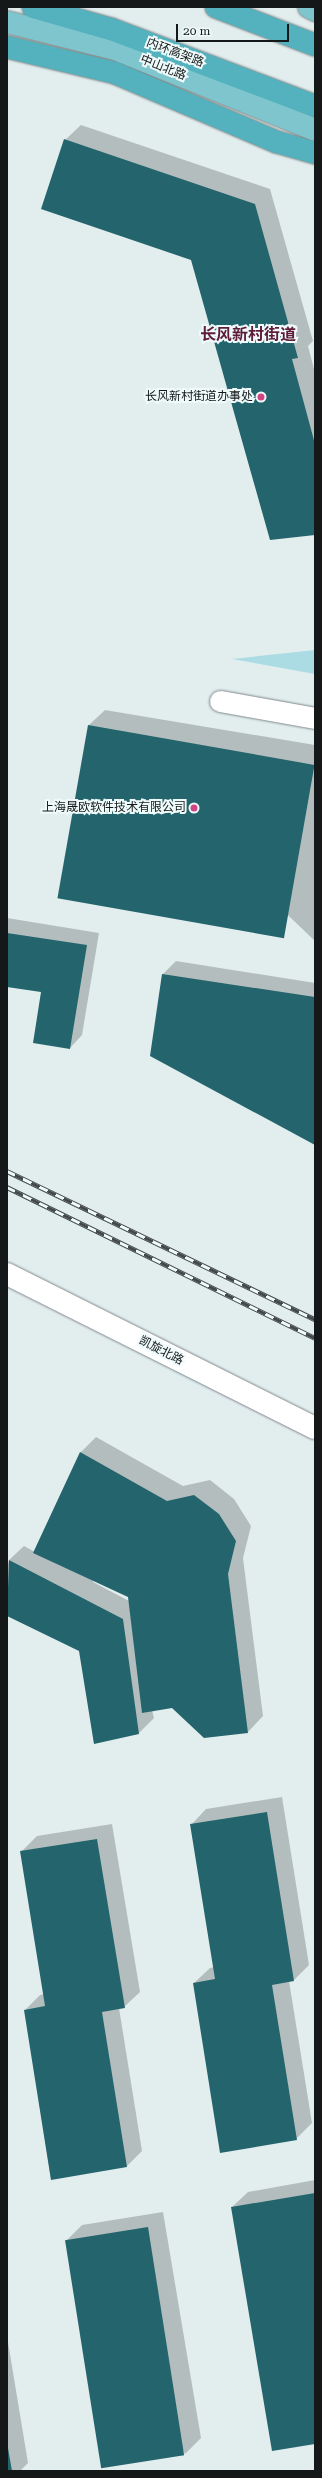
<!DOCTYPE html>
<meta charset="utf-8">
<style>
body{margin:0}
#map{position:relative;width:322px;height:2478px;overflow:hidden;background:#e2edee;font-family:"Roboto Serif","Noto Sans SC",serif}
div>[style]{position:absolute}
.green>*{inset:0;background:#acdce3}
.shadow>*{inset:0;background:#0003}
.building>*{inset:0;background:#24656d;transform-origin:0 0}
.roads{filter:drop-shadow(0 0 1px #7f898a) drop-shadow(0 0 1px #7f898a)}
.service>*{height:21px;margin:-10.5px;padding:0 10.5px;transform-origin:10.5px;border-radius:10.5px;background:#fff}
.tertiary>*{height:22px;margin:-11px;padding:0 11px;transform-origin:11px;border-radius:11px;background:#fff}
.primary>*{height:22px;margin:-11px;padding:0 11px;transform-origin:11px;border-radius:11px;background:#7ec5ce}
.trunk>*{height:22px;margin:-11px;padding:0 11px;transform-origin:11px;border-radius:11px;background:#53b2be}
.rail>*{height:4.5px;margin-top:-2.25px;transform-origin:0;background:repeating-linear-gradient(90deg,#effafb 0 9px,#434949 0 18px);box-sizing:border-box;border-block:1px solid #434949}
.dots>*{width:11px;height:11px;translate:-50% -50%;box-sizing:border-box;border:2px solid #effafb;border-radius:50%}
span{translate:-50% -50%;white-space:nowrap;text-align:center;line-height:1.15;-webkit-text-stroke:4px #effafb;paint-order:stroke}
.street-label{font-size:12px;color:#141818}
.poi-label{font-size:12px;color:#141818}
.right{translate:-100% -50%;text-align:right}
.district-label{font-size:16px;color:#5e1c39;font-weight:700}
.frame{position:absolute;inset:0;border:8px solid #141818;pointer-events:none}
.scale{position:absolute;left:176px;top:24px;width:113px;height:18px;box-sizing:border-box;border:2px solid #141818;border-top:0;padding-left:5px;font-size:12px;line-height:14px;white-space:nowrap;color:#141818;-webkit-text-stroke:3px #effafb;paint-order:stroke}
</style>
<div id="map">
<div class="green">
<i style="clip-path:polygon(315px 650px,315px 674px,232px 659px)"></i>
</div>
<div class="shadow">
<i style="clip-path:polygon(81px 125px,270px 189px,313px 341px,308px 346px,315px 373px,315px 534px,192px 260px,65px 140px)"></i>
<i style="clip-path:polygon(105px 710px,315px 745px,315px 941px,89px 725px)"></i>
<i style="clip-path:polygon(7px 918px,99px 933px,82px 1035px,70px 1048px,42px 991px,7px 986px)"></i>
<i style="clip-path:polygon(176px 961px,315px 983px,315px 1144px,151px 1055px,163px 974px)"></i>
<i style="clip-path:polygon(evenodd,96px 1437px,183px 1486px,210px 1480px,234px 1499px,251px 1526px,243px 1558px,263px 1716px,248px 1732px,172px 1707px,152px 1710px,154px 1718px,139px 1733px,94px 1743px,80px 1651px,7px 1615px,7px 1567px,9px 1560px,24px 1546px,35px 1552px,81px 1452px,96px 1437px,94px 1580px,129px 1597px,129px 1601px,93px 1582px,94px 1580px)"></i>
<i style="clip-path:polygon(282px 1797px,309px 1965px,294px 1980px,289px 1981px,312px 2123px,296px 2139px,194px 1983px,210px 1968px,214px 1967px,191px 1825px,206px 1809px)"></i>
<i style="clip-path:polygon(112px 1824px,140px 1992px,124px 2007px,119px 2008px,142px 2151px,127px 2166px,51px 2179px,25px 2010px,40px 1995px,44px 1994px,21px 1852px,37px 1836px)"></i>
<i style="clip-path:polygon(315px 2180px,315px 2443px,232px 2207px,248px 2192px)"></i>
<i style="clip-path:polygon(163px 2212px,201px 2438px,185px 2454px,66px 2241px,82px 2225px)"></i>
<i style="clip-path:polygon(7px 2336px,28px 2463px,20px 2471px,7px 2471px)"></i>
</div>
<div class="building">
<i style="clip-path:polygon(64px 139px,255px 204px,298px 358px,292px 359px,315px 444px,315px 535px,270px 540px,191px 260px,41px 209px)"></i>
<i style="left:88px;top:725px;width:230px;height:176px;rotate:10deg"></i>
<i style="clip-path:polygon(7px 933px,87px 945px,70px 1049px,33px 1043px,41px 992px,7px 987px)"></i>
<i style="clip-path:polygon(162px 974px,315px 997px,315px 1145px,150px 1056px)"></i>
<i style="clip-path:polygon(80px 1452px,167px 1501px,194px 1495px,219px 1514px,236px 1541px,228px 1574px,248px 1733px,204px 1738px,172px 1708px,142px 1713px,128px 1597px,33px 1553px)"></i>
<i style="clip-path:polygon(9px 1560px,123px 1619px,139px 1734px,94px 1744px,79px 1651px,7px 1616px)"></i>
<i style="clip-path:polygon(267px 1812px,294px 1981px,272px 1985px,297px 2140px,220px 2153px,193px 1983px,215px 1979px,190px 1824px)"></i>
<i style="clip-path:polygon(97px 1839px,125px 2008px,102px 2012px,127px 2167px,51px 2180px,24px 2010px,45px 2006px,20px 1851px)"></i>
<i style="clip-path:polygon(315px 2193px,315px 2444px,272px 2451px,231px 2207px)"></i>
<i style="left:148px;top:2227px;width:231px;height:84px;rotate:81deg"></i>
<i style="clip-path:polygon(7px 2448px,8px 2448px,12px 2471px,7px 2471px)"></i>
</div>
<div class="roads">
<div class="service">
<i style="left:220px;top:701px;width:97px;rotate:10.1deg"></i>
</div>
<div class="tertiary">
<i style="left:7px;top:1274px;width:344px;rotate:26.6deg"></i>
</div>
<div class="primary">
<i style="left:309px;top:7px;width:7px;rotate:27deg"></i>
<i style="left:7px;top:22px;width:111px;rotate:14deg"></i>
<i style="left:115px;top:49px;width:216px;rotate:22deg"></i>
</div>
<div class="trunk">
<i style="left:33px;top:7px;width:81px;rotate:15.8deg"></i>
<i style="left:111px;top:29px;width:218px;rotate:20.7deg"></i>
<i style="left:216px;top:7px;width:106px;rotate:21deg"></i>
<i style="left:7px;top:47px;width:111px;rotate:13.5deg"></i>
<i style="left:115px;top:73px;width:176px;rotate:23.1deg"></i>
<i style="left:277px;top:142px;width:40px;rotate:16deg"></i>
</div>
</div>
<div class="rail">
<i style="left:7px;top:1171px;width:342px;rotate:25.7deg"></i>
<i style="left:7px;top:1187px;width:343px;rotate:26.1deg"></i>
</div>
<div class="dots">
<i style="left:261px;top:397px;background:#ce4581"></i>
<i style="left:194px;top:808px;background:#ce4581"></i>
</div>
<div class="street-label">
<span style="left:175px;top:53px;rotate:21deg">内环高架路</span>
<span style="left:163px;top:68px;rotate:22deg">中山北路</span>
<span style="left:161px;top:1351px;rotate:27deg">凯旋北路</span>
</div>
<div class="poi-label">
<span class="right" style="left:253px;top:397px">长风新村街道办事处</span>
<span class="right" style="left:186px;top:808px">上海晟欧软件技术有限公司</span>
</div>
<div class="district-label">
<span style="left:248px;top:335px">长风新村街道</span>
</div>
<div class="frame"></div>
<div class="scale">20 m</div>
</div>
